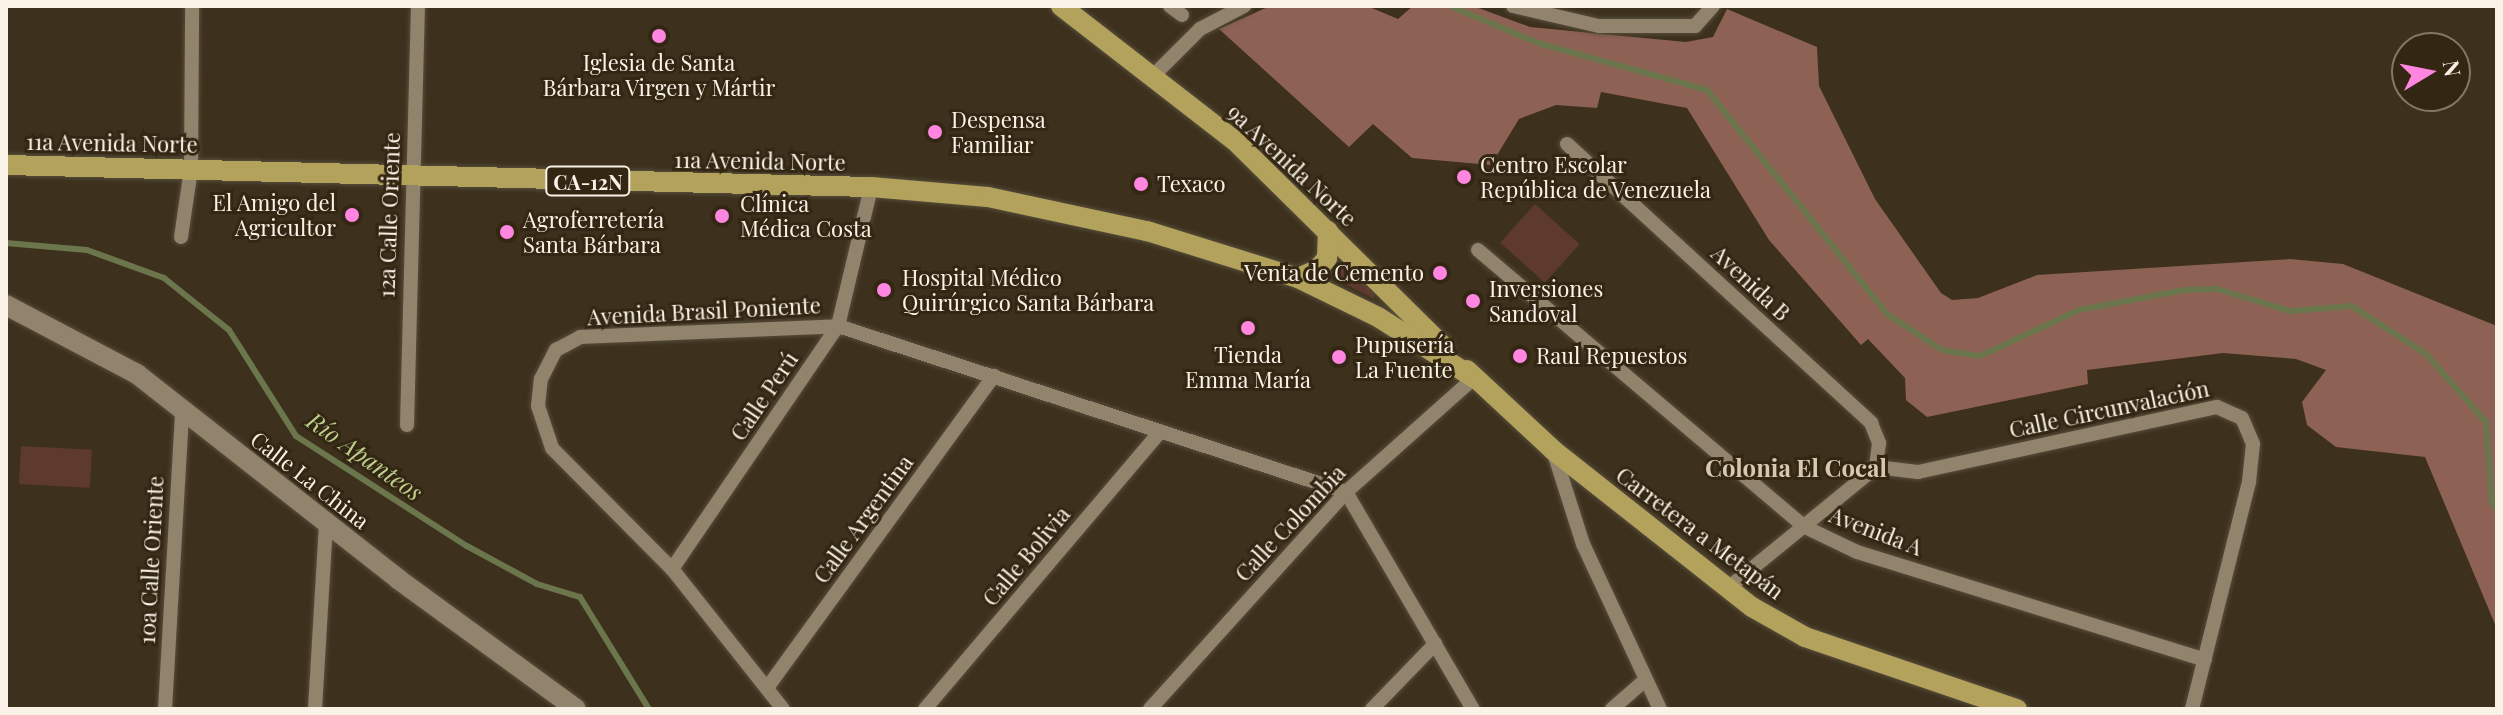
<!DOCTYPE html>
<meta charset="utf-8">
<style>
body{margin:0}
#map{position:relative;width:2503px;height:715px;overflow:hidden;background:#3d311d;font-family:"Playfair Display",serif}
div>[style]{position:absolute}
.green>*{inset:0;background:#5e392d;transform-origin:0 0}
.forest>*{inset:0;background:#8d6153}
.stream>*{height:6px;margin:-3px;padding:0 3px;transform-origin:3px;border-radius:3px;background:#6c764d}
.roads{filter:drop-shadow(0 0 2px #574d3c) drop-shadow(0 0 2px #574d3c)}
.street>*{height:14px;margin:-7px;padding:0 7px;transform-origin:7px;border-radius:7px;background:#91836c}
.secondary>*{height:20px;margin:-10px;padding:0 10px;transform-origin:10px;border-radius:10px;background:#91836c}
.primary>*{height:20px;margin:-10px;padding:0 10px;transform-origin:10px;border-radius:10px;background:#b2a25b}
.dots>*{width:22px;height:22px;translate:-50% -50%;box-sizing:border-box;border:4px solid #332714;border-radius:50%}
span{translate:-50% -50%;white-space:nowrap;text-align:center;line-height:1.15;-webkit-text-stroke:6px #332714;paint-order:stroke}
.shield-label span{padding:2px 6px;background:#332714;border:2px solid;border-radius:6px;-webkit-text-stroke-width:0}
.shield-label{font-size:20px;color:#faf2e6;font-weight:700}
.poi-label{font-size:22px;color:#faf2e6}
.left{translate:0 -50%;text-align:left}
.right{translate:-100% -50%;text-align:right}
.street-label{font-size:22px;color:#faf2e6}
.water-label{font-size:24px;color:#bdcf8b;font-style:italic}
.neighbourhood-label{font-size:24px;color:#d7c8b0;font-weight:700}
.frame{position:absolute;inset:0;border:8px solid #faf2e6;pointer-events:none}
.north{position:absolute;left:2391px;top:32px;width:80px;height:80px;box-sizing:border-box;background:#332714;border:2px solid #837868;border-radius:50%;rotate:80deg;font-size:22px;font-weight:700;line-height:32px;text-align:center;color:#faf2e6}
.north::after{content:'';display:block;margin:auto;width:28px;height:36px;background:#fe85e0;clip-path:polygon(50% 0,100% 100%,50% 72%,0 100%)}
</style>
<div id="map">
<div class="green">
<i style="left:1535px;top:204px;width:60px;height:52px;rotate:42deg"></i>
<i style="clip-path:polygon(1343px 261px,1374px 294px,1374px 299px,1332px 277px)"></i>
<i style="left:21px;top:446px;width:71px;height:38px;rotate:3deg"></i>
</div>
<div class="forest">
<i style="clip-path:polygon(1270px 6px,1367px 6px,1398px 19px,1413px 6px,1473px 6px,1530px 27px,1686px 42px,1713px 37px,1727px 9px,1817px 47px,1819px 86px,1875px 199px,1941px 293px,1952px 300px,1978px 298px,2037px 275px,2290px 259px,2343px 264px,2497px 326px,2497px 629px,2425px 457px,2336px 447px,2307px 425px,2302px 402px,2326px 370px,2296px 359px,2223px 353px,2087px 370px,2088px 384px,1927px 417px,1906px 400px,1905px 378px,1868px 339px,1861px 345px,1769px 240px,1687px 108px,1601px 92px,1597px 108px,1556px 105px,1519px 119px,1491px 165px,1412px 158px,1373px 124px,1349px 147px,1219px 29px)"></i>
</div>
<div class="stream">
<i style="left:1450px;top:6px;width:95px;rotate:22.8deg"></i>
<i style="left:1538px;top:43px;width:175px;rotate:15.5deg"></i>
<i style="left:1707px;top:90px;width:287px;rotate:51.2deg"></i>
<i style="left:1887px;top:314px;width:66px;rotate:33.2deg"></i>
<i style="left:1942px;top:350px;width:38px;rotate:9deg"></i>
<i style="left:1980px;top:356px;width:109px;rotate:-24.9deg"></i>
<i style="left:2079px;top:310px;width:107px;rotate:-10.8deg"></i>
<i style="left:2184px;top:290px;width:33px;rotate:-2deg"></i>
<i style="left:2217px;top:289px;width:76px;rotate:16.8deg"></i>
<i style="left:2290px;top:311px;width:62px;rotate:-4.6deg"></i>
<i style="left:2352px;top:306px;width:88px;rotate:33deg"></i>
<i style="left:2426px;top:354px;width:91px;rotate:48.6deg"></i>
<i style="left:2486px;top:422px;width:80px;rotate:85.7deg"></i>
<i style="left:2492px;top:502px;width:9px;rotate:54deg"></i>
<i style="left:6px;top:243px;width:81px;rotate:4.9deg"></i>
<i style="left:87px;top:250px;width:82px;rotate:20deg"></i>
<i style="left:164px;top:278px;width:83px;rotate:38.7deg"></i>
<i style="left:229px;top:330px;width:125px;rotate:57.7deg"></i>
<i style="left:296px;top:436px;width:203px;rotate:32.8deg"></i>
<i style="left:467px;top:546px;width:80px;rotate:28.5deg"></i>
<i style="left:537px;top:584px;width:45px;rotate:16.8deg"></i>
<i style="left:580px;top:597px;width:132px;rotate:58.4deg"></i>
</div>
<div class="roads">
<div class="street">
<i style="left:1170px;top:6px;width:15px;rotate:37deg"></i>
<i style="left:1513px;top:6px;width:88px;rotate:13.1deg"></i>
<i style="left:1599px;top:26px;width:96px"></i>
<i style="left:1695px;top:26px;width:27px;rotate:-48deg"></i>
<i style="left:1153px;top:76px;width:66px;rotate:-45deg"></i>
<i style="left:1200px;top:29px;width:50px;rotate:-27.6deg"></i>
<i style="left:1567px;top:144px;width:413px;rotate:42.5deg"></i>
<i style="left:1871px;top:423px;width:22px;rotate:68deg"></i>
<i style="left:1879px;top:443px;width:24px;rotate:97deg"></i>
<i style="left:181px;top:237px;width:69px;rotate:-81.6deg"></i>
<i style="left:191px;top:169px;width:163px;rotate:-89.6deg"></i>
<i style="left:1478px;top:250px;width:426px;rotate:40.3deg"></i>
<i style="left:1803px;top:526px;width:60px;rotate:25.7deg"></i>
<i style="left:1857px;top:552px;width:364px;rotate:17.2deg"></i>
<i style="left:407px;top:425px;width:419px;rotate:-88.5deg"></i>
<i style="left:1553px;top:450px;width:99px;rotate:72.3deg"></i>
<i style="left:1583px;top:544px;width:182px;rotate:65deg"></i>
<i style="left:1876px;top:467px;width:42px;rotate:6.8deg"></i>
<i style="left:1918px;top:472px;width:306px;rotate:-12.3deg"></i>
<i style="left:2217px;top:407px;width:27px;rotate:24deg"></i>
<i style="left:2242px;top:418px;width:28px;rotate:67deg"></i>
<i style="left:2253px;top:444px;width:38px;rotate:96deg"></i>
<i style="left:2249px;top:482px;width:234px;rotate:104.1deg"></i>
<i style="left:672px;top:569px;width:294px;rotate:-55.7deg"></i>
<i style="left:838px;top:326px;width:143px;rotate:-76.6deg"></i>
<i style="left:1727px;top:589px;width:193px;rotate:-39.3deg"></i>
<i style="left:767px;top:688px;width:386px;rotate:-54deg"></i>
<i style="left:165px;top:709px;width:296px;rotate:-86.7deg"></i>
<i style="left:315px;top:709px;width:185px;rotate:-86.6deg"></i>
<i style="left:783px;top:709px;width:179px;rotate:-128.4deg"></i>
<i style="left:672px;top:569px;width:170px;rotate:-134.8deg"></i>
<i style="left:552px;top:448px;width:44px;rotate:-108.4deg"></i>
<i style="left:538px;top:406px;width:27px;rotate:-84deg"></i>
<i style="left:541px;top:379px;width:33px;rotate:-63deg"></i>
<i style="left:556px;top:350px;width:27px;rotate:-28deg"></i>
<i style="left:580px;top:337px;width:258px;rotate:-2.4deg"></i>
<i style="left:838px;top:326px;width:534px;rotate:18.1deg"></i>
<i style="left:1346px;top:492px;width:251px;rotate:59.7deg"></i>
<i style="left:925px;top:709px;width:363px;rotate:-49.7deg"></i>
<i style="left:1150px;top:709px;width:292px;rotate:-47.9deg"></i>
<i style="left:1346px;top:492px;width:171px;rotate:-41.7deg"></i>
<i style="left:1372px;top:709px;width:91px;rotate:-45.9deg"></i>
<i style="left:1612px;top:709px;width:43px;rotate:-41.2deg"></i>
</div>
<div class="secondary">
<i style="left:6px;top:305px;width:148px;rotate:27.8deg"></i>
<i style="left:137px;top:374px;width:332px;rotate:38.1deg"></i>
<i style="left:398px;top:579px;width:220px;rotate:36.1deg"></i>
</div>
<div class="primary">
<i style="left:1061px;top:6px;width:219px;rotate:37.8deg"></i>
<i style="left:1234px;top:140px;width:295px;rotate:44.6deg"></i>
<i style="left:6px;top:165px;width:865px;rotate:1.46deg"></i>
<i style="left:871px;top:187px;width:117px;rotate:4.9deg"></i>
<i style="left:988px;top:197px;width:163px;rotate:12.1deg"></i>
<i style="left:1147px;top:231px;width:158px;rotate:17.3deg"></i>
<i style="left:1298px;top:278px;width:89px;rotate:26deg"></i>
<i style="left:1378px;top:317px;width:114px;rotate:32.4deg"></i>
<i style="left:1298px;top:278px;width:21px;rotate:-23deg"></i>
<i style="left:1317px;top:270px;width:16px;rotate:-50deg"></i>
<i style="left:1327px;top:258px;width:27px;rotate:-88deg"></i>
<i style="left:1467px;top:370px;width:117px;rotate:42.9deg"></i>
<i style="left:1553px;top:450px;width:253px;rotate:38.3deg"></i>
<i style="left:1752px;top:607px;width:61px;rotate:29.5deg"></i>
<i style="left:1805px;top:637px;width:224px;rotate:18.8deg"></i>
</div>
</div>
<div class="dots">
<i style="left:659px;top:36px;background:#fe85e0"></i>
<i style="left:935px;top:132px;background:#fe85e0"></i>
<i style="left:1464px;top:177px;background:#fe85e0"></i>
<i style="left:1141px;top:184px;background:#fe85e0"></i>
<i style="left:352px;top:215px;background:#fe85e0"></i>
<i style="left:722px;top:216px;background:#fe85e0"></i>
<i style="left:507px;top:232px;background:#fe85e0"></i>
<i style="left:1440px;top:273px;background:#fe85e0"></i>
<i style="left:884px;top:290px;background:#fe85e0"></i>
<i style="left:1473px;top:301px;background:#fe85e0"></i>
<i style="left:1248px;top:328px;background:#fe85e0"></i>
<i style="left:1520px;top:356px;background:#fe85e0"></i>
<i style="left:1339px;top:357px;background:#fe85e0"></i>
</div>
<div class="shield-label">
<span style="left:588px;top:181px">CA-12N</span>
</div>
<div class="poi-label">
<span style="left:659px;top:75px">Iglesia de Santa<br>Bárbara Virgen y Mártir</span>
<span class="left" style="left:951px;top:132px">Despensa<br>Familiar</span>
<span class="left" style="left:1480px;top:177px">Centro Escolar<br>República de Venezuela</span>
<span class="left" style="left:1157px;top:184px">Texaco</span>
<span class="right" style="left:336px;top:215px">El Amigo del<br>Agricultor</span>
<span class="left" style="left:740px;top:216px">Clínica<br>Médica Costa</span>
<span class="left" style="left:523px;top:232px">Agroferretería<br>Santa Bárbara</span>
<span class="right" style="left:1424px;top:273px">Venta de Cemento</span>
<span class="left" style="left:902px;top:290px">Hospital Médico<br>Quirúrgico Santa Bárbara</span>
<span class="left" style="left:1489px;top:301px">Inversiones<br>Sandoval</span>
<span class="left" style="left:1355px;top:357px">Pupusería<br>La Fuente</span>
<span style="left:1248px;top:367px">Tienda<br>Emma María</span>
<span class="left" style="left:1536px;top:356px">Raul Repuestos</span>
</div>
<div class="street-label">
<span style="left:112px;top:143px;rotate:1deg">11a Avenida Norte</span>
<span style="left:760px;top:161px;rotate:1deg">11a Avenida Norte</span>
<span style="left:1292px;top:165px;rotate:43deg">9a Avenida Norte</span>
<span style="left:389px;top:215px;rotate:-88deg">12a Calle Oriente</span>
<span style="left:1751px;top:283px;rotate:43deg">Avenida B</span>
<span style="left:704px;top:311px;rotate:-3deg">Avenida Brasil Poniente</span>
<span style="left:764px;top:396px;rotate:-56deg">Calle Perú</span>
<span style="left:2109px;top:409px;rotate:-12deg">Calle Circunvalación</span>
<span style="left:310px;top:480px;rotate:38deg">Calle La China</span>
<span style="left:863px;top:519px;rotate:-54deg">Calle Argentina</span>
<span style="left:1290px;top:523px;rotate:-47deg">Calle Colombia</span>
<span style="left:1876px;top:531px;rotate:21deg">Avenida A</span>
<span style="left:1700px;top:533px;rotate:37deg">Carretera a Metapán</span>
<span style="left:1026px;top:556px;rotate:-50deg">Calle Bolivia</span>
<span style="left:151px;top:560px;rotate:-87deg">10a Calle Oriente</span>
</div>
<div class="water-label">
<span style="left:365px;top:456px;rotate:35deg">Río Apanteos</span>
</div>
<div class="neighbourhood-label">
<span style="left:1796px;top:468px">Colonia El Cocal</span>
</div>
<div class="frame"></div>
<div class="north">N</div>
</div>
